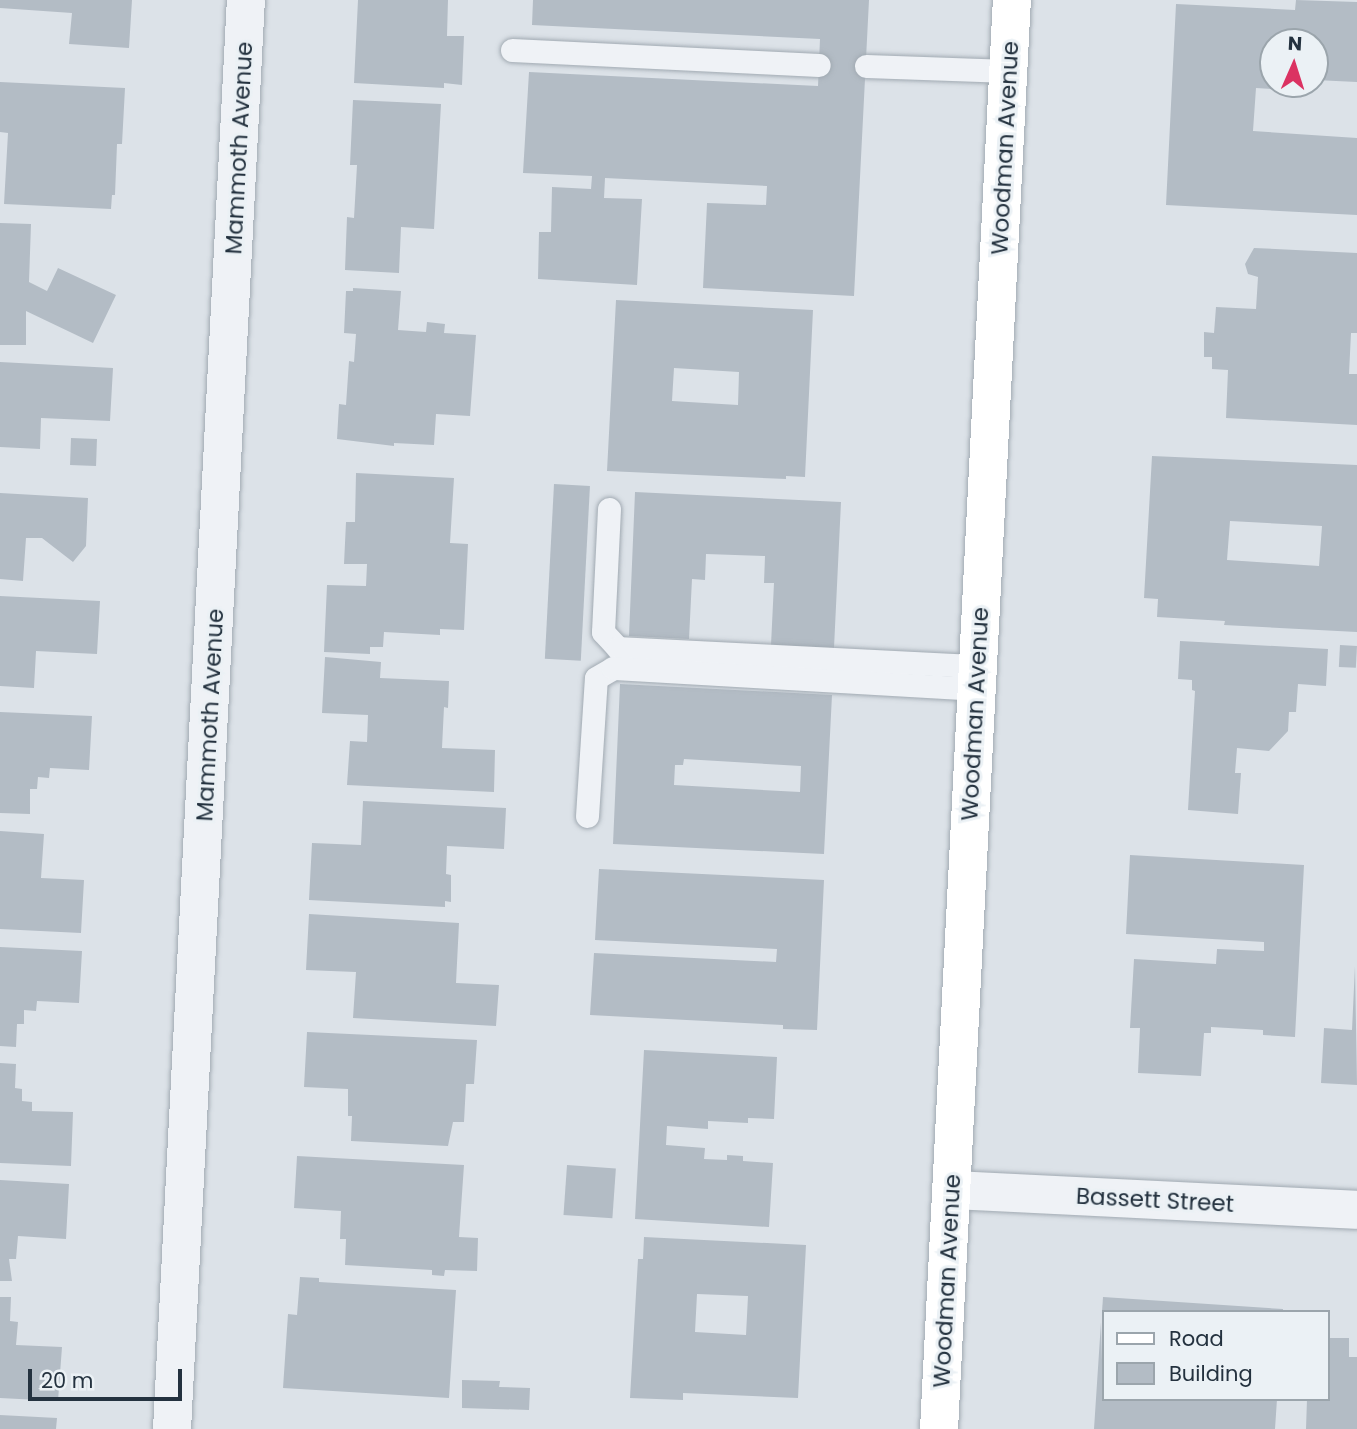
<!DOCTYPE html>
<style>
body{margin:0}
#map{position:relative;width:1357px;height:1429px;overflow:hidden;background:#dce2e8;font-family:Poppins,sans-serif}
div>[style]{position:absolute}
.building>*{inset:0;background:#b3bcc5;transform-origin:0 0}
.roads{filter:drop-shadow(0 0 2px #a1aab2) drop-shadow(0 0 2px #a1aab2)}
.lane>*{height:23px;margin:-11.5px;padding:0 11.5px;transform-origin:11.5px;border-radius:11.5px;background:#eff2f6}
.street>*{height:38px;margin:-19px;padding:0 19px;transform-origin:19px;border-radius:19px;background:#eff2f6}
.primary>*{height:38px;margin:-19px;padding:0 19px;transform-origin:19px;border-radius:19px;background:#fff}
span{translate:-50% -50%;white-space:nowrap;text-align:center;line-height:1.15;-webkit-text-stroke:6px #ebf1f5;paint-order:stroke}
.street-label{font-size:23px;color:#24323f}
.legend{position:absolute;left:1102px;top:1310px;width:228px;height:91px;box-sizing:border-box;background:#ebf1f5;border:2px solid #9ba5ac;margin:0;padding:9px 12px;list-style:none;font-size:21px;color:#24323f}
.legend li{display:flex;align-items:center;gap:14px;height:35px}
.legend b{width:35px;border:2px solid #9ba5ac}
.north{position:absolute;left:1259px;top:28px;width:70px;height:70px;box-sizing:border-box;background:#ebf1f5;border:2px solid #9ba5ac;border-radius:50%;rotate:3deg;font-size:19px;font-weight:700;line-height:28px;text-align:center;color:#24323f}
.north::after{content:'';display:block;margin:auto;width:24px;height:32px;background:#db3262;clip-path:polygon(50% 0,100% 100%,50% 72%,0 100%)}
.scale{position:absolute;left:28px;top:1369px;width:154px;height:32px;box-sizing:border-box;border:4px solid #24323f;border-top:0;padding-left:9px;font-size:21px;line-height:24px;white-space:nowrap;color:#24323f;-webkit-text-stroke:5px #ebf1f5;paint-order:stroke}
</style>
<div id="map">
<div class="building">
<i style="clip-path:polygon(0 0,132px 0,129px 48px,69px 44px,72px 13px,0 8px)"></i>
<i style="clip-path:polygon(358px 0,448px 0,447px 36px,464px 36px,462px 85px,444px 83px,444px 88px,354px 83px)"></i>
<i style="clip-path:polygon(533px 0,869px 0,854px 296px,703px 288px,707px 203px,766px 205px,767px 186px,605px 178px,604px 198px,642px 199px,637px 285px,538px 279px,539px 232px,551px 232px,552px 187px,591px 189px,592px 176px,523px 173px,529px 72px,818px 86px,820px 39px,532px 25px)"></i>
<i style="clip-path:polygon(1296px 0,1357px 2px,1357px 82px,1315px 80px,1315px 42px,1273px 42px,1273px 84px,1303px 84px,1302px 91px,1256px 88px,1253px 131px,1357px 138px,1357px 215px,1166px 205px,1176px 4px,1295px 10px)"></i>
<i style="clip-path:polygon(0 82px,125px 88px,122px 144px,117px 144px,115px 195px,112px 195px,111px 209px,4px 204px,8px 133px,0 132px)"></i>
<i style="clip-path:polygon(353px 100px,441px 104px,434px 229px,401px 227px,399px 273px,345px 270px,347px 217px,354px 218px,357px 165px,350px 165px)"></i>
<i style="clip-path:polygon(0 223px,31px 224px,29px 282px,47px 291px,58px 268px,116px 295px,93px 343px,26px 311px,26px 345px,0 345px)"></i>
<i style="clip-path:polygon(1254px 248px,1357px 253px,1357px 333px,1351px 333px,1349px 374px,1357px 374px,1357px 425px,1226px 418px,1228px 370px,1212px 369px,1212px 357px,1204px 357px,1204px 332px,1214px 333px,1216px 307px,1256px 309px,1258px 277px,1248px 274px,1245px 264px)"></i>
<i style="clip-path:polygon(353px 288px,401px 291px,398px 330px,426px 332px,427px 322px,445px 324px,444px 333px,476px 335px,470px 416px,436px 414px,434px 445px,394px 443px,394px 446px,337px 439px,339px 404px,346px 405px,349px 361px,354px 362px,356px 334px,344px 333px,346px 291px,353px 291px)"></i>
<i style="clip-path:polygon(evenodd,616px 300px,813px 310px,805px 477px,786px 476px,786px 479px,607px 471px,616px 300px,674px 368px,739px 372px,738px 405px,672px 401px,674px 368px)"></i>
<i style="clip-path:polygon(0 362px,113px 368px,110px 421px,41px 418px,40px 449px,0 447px)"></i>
<i style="left:71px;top:438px;width:26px;height:27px;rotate:2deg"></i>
<i style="clip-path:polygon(evenodd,1152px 456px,1357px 465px,1357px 632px,1224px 625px,1225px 621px,1157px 617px,1158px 599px,1144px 598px,1152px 456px,1230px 521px,1322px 526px,1319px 566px,1227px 560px,1230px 521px)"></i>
<i style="clip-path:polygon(356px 473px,454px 478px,450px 543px,468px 544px,464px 630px,440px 629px,440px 635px,384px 632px,383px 647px,370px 647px,370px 654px,324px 652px,327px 585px,366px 586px,367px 564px,344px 564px,346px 522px,355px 522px)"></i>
<i style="left:554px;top:484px;width:36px;height:175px;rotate:3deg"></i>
<i style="clip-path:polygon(635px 492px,841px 502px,834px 648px,771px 645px,774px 583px,764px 583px,765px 556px,706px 554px,705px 580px,692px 579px,689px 639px,629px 636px)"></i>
<i style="clip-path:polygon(0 493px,88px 498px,86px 546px,73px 562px,42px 538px,26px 538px,23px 581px,0 579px)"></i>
<i style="clip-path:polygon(0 596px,100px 601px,97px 654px,36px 651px,34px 688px,0 686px)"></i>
<i style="clip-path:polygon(1180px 641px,1328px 649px,1326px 686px,1298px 684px,1296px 712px,1289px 712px,1288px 731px,1269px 751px,1237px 748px,1235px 773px,1241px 773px,1238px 814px,1188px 810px,1195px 691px,1192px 690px,1192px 680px,1178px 679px)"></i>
<i style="left:1340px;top:645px;width:17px;height:22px;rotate:3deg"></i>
<i style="clip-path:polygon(325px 657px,381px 662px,380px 678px,449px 681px,448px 708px,444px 707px,442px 748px,495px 750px,494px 792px,347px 785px,350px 741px,367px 742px,368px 715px,322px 713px)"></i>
<i style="clip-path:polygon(evenodd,620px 684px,832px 695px,824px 854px,613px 844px,620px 684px,684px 759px,801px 766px,800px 792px,674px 785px,675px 765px,683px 765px,684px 759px)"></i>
<i style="clip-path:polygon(0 712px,92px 716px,89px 770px,50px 768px,49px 778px,38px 777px,37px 789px,30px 789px,30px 814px,0 813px)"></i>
<i style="clip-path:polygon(363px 801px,506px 808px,504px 849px,447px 846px,446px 874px,451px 875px,451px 902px,445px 901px,445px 907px,309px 900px,312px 843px,361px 845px)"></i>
<i style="clip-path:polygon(0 831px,44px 834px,41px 878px,84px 880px,81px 933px,0 929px)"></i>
<i style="clip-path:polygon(1130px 855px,1304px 865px,1295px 1037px,1263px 1035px,1263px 1030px,1211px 1027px,1211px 1033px,1204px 1033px,1201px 1076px,1138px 1073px,1140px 1028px,1130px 1028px,1134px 959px,1216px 964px,1217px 949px,1264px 951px,1264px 942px,1126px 934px)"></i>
<i style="clip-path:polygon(599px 869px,824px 880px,817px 1030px,783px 1029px,783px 1025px,590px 1015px,594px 953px,776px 962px,777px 949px,595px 940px)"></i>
<i style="clip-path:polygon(309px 914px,459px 923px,456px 983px,499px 985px,496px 1026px,353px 1018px,356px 972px,306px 970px)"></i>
<i style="clip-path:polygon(0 947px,82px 951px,79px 1003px,37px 1001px,36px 1011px,24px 1010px,24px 1024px,17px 1024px,16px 1047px,0 1046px)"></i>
<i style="clip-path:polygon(1355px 966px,1357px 1085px,1321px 1083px,1324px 1028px,1352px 1030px)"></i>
<i style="clip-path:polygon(307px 1032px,477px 1040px,474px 1084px,466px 1084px,464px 1122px,453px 1122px,448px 1146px,351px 1141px,352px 1116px,348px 1116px,348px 1089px,304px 1087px)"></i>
<i style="clip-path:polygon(644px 1050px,777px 1057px,774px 1119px,748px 1118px,748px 1123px,708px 1121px,708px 1129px,667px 1126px,666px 1145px,705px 1148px,704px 1159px,727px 1160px,727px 1155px,743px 1156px,743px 1161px,773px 1163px,769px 1227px,635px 1219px)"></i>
<i style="clip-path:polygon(0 1063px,16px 1064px,15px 1088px,22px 1089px,22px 1101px,32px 1102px,32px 1111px,73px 1112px,71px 1166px,0 1163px)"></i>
<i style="clip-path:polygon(297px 1156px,464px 1165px,459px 1237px,478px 1238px,477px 1271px,445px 1270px,444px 1276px,432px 1275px,432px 1270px,345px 1265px,346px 1239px,340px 1239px,341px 1211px,294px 1208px)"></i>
<i style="left:567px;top:1165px;width:49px;height:50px;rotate:4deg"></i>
<i style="clip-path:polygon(0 1180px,69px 1184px,66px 1239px,18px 1236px,16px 1259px,9px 1259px,12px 1281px,0 1281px)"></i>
<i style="clip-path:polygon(evenodd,644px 1237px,806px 1245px,798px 1398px,683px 1393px,683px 1400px,630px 1398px,638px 1259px,643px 1259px,644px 1237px,697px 1294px,748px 1296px,746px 1335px,695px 1332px,697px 1294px)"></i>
<i style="clip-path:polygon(300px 1277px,319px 1278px,319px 1282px,456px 1290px,449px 1398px,283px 1388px,288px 1314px,297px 1315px)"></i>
<i style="clip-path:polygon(0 1297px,11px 1297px,10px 1321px,18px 1322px,16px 1345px,62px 1347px,58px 1401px,0 1398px)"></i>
<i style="clip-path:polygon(1103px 1297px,1283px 1309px,1283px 1312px,1102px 1312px)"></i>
<i style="clip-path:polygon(1101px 1322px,1103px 1399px,1277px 1399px,1275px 1429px,1094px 1429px)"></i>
<i style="clip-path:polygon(1327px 1338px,1349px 1338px,1349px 1357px,1357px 1357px,1357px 1429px,1306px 1429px,1307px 1399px,1327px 1399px)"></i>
<i style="clip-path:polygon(462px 1380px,500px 1381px,499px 1387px,530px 1388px,529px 1410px,462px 1408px)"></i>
<i style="clip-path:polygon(0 1415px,57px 1418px,56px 1429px,0 1429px)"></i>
</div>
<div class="roads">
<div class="lane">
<i style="left:512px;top:50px;width:307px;rotate:2.8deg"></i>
<i style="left:866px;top:66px;width:143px;rotate:2deg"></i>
<i style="left:609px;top:509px;width:123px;rotate:92.8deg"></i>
<i style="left:603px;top:632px;width:22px;rotate:47deg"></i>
<i style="left:618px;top:648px;width:359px;rotate:2.9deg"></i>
<i style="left:587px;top:816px;width:138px;rotate:-86.3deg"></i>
<i style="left:596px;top:678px;width:20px;rotate:-30deg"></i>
<i style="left:613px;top:668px;width:364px;rotate:3.3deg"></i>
</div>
<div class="street">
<i style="left:952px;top:1190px;width:405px;rotate:2.8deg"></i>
<i style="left:172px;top:1429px;width:1431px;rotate:-87.04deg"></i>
</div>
<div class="primary">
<i style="left:939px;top:1429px;width:1431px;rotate:-87.08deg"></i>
</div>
</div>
<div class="street-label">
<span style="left:239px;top:148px;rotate:-87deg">Mammoth Avenue</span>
<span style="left:1005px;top:148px;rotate:-87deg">Woodman Avenue</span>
<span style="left:975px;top:714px;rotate:-87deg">Woodman Avenue</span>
<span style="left:210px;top:715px;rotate:-87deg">Mammoth Avenue</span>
<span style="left:1155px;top:1200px;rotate:3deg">Bassett Street</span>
<span style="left:947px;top:1281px;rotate:-87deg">Woodman Avenue</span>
</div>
<ul class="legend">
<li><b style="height:9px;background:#fff"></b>Road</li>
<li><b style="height:19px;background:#b3bcc5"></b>Building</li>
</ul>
<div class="north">N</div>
<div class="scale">20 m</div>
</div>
